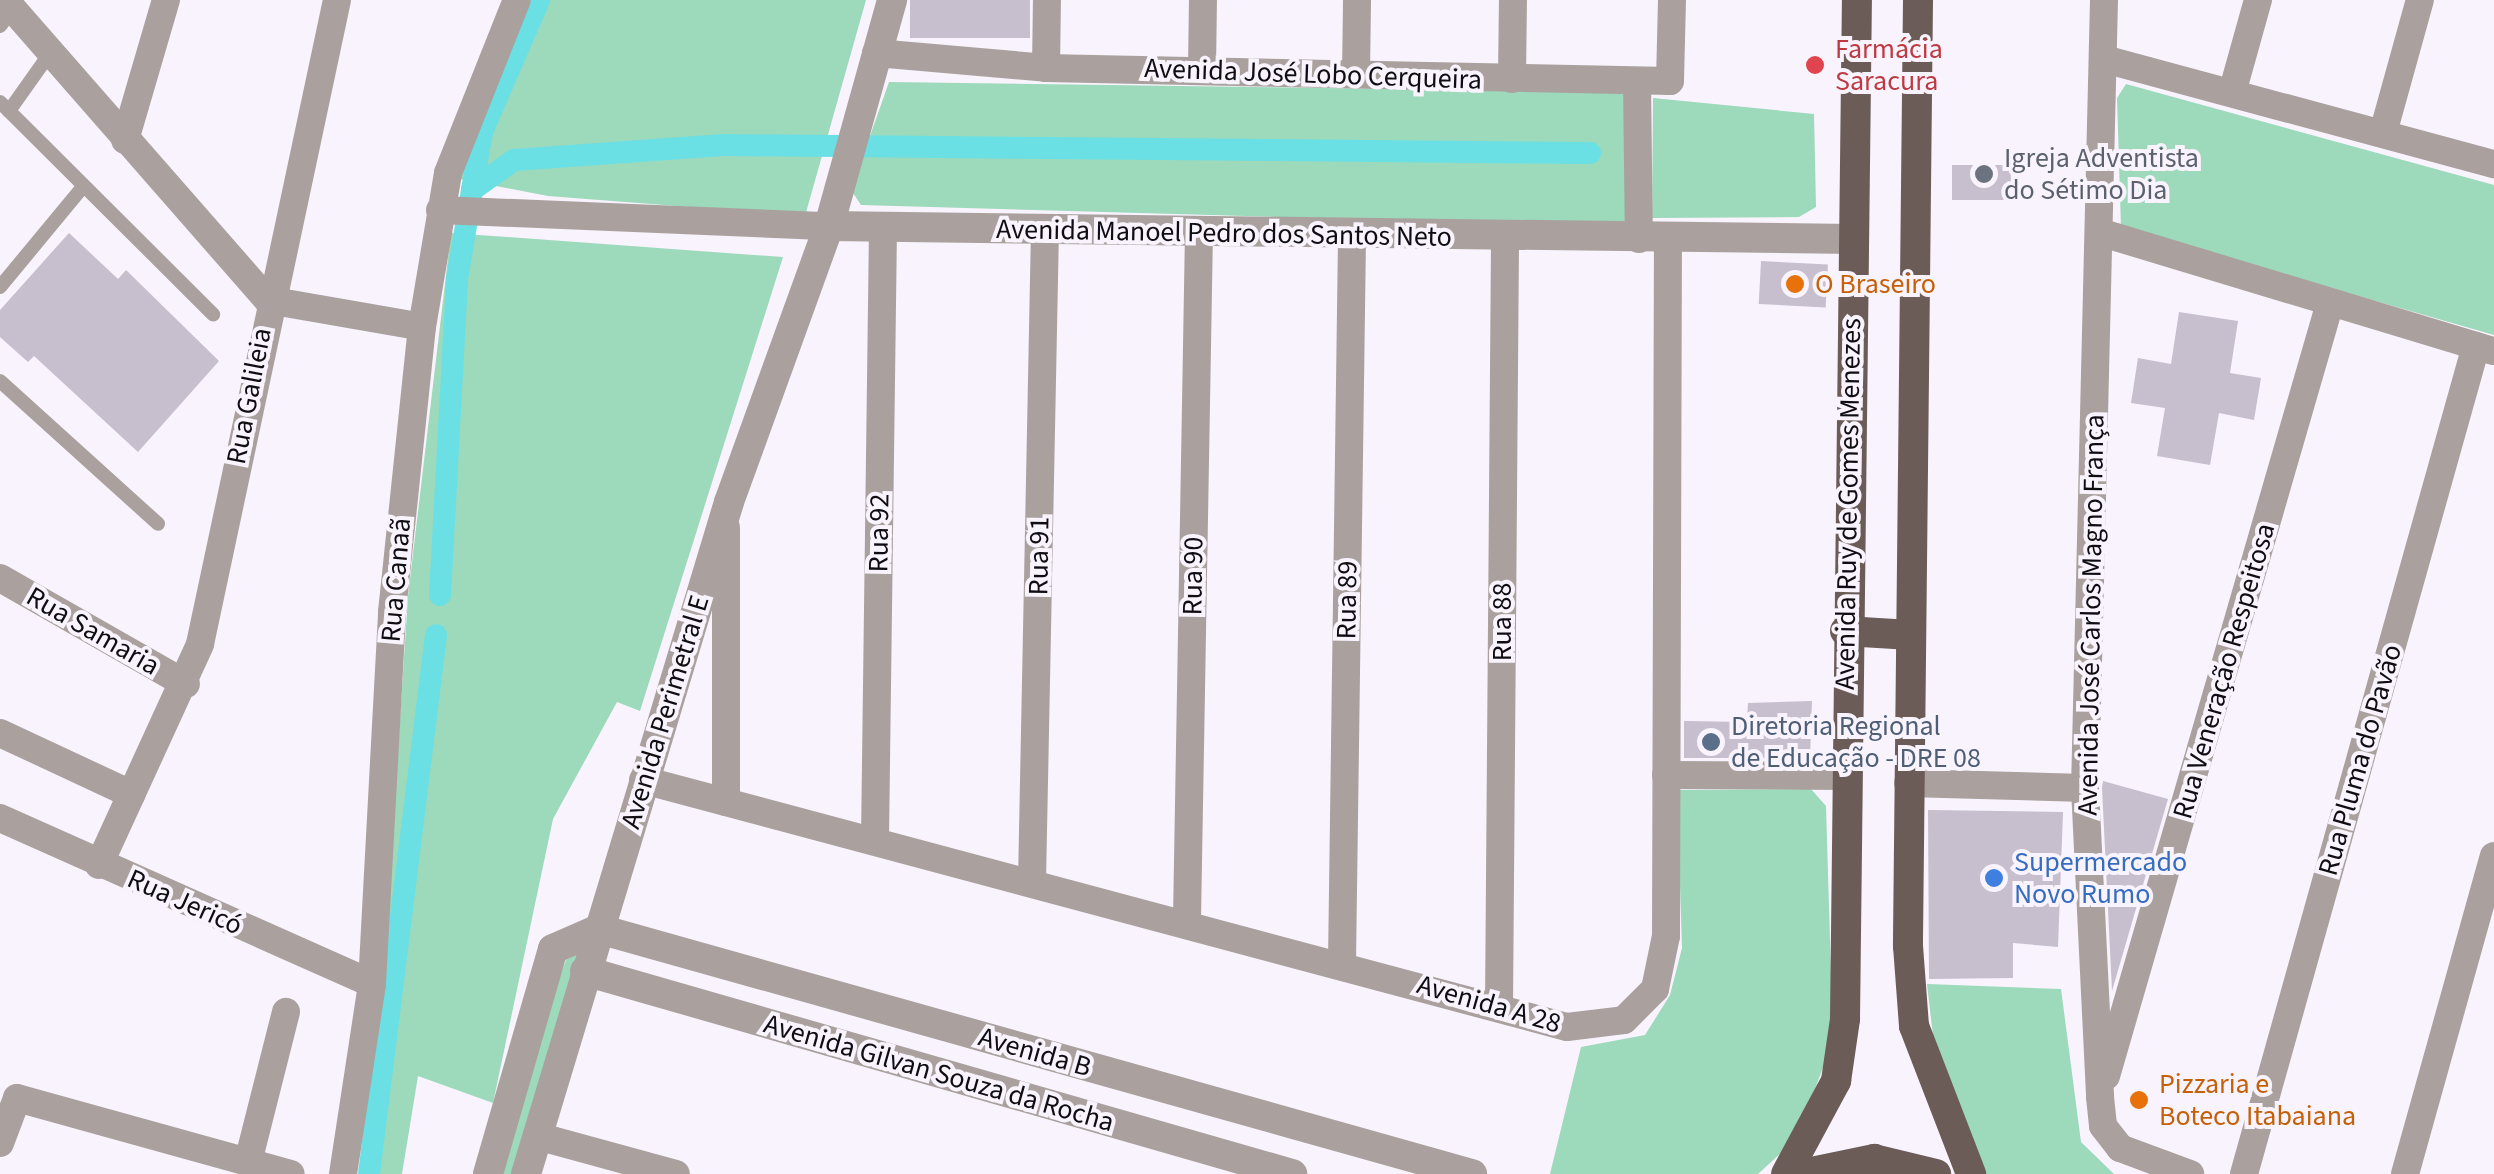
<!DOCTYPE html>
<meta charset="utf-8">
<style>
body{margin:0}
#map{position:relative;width:2494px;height:1174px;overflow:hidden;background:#f8f3fd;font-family:"Source Sans 3",sans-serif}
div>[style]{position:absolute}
.green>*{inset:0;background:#9dd9bb}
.canal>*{height:22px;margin:-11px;padding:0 11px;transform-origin:11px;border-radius:11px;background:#6be0e4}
.building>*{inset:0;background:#c7bece;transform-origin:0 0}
.service>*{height:14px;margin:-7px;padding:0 7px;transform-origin:7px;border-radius:7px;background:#aaa19e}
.minor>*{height:28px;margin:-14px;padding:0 14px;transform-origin:14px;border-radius:14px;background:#aaa19e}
.tertiary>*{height:30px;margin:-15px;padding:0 15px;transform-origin:15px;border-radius:15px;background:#aaa19e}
.primary>*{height:30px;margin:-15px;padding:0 15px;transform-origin:15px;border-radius:15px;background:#6b5c57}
.dots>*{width:28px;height:28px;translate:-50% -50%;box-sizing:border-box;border:5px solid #f8f3fd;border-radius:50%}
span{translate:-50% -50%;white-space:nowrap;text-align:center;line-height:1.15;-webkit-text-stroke:8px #f8f3fd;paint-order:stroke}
.health-label{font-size:28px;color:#be3a42}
.left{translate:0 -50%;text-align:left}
.street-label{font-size:28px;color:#0f0c12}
.worship-label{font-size:28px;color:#5b616d}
.food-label{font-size:28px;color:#c56008}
.service-label{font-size:28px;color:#4e5e75}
.shop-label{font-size:28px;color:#366cbe}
</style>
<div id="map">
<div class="green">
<i style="clip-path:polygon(528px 0,866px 0,805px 216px,548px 196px,459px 179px)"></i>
<i style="clip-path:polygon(889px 82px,1624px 92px,1627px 227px,861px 205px,851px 190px)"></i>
<i style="clip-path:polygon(2126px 84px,2494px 185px,2494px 335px,2121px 228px,2117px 98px)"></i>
<i style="clip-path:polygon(1653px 98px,1814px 114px,1816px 207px,1799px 217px,1652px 218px)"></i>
<i style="clip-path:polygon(451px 233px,783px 257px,640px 711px,617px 702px,553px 819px,493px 1103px,418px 1076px,402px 1174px,359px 1174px,380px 1029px,408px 596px)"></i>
<i style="clip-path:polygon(1811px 789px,1826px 806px,1833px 1041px,1796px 1139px,1758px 1174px,1550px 1174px,1581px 1047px,1645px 1035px,1670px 995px,1682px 948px,1677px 790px)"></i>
<i style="clip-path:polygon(579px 950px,518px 1174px,502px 1174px,535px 1044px,566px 960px)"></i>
<i style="clip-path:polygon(1927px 984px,2061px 989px,2081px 1142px,2114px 1174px,1986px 1174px,1933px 1036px)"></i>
</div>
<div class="canal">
<i style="left:472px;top:190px;width:59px;rotate:-80.2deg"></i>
<i style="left:482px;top:132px;width:144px;rotate:-66.6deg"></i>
<i style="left:440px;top:595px;width:316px;rotate:-86.9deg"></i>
<i style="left:457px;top:279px;width:90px;rotate:-80.4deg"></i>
<i style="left:472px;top:190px;width:52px;rotate:-35.5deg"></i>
<i style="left:514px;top:160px;width:210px;rotate:-4.1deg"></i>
<i style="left:723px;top:145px;width:867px;rotate:0.53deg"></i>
<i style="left:369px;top:1174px;width:543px;rotate:-82.91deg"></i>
</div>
<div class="building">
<i style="left:910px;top:0;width:120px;height:38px"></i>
<i style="left:1952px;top:165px;width:61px;height:35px"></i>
<i style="clip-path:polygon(69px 233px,118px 279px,126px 270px,219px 361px,138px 452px,34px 356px,28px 362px,0 337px,0 310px)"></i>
<i style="left:1761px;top:261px;width:67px;height:43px;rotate:3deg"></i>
<i style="clip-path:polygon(2179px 312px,2238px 321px,2230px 373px,2261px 378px,2254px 420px,2219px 413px,2210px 465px,2157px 456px,2165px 408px,2131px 403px,2138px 358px,2171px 364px)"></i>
<i style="clip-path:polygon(1812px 701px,1810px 758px,1684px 758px,1684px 721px,1747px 722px,1748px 703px)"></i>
<i style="clip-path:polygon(2103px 781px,2168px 799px,2112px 991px,2102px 788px)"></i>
<i style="clip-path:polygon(1928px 810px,2063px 812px,2058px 947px,2013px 943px,2013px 978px,1929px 979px)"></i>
</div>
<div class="service">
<i style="left:0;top:26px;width:21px;rotate:-53deg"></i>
<i style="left:0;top:102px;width:301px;rotate:44.9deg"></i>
<i style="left:9px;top:111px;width:72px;rotate:-54.6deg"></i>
<i style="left:0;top:287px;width:129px;rotate:-50.4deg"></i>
<i style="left:0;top:381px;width:213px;rotate:42.1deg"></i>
</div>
<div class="minor">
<i style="left:5px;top:0;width:399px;rotate:48.8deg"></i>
<i style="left:2104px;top:0;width:788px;rotate:91.38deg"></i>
<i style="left:2085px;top:788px;width:309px;rotate:87.2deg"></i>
<i style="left:2100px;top:1097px;width:29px;rotate:84deg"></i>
<i style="left:2103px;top:1126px;width:28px;rotate:52deg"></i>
<i style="left:2120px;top:1148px;width:75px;rotate:20.4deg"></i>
<i style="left:876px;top:53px;width:171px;rotate:5deg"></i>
<i style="left:1046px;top:68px;width:624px;rotate:1.19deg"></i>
<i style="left:1670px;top:81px;width:81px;rotate:-88.6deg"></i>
<i style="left:2104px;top:59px;width:404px;rotate:15.1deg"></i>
<i style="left:1046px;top:68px;width:68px;rotate:-89.2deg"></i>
<i style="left:1202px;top:69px;width:69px;rotate:-89.2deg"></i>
<i style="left:1356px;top:74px;width:74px;rotate:-89.2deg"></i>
<i style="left:1512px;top:79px;width:79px;rotate:-89.3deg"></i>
<i style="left:1637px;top:82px;width:157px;rotate:89.3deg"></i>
<i style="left:2232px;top:93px;width:97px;rotate:-74.4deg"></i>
<i style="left:2383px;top:133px;width:138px;rotate:-74.5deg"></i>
<i style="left:125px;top:140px;width:146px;rotate:-73.7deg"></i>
<i style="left:440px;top:210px;width:389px;rotate:2.4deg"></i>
<i style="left:2099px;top:232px;width:412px;rotate:16.8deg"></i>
<i style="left:268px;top:300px;width:156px;rotate:9.9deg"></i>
<i style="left:726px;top:528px;width:274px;rotate:90deg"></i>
<i style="left:0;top:578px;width:214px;rotate:29.7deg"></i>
<i style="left:0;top:733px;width:145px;rotate:25deg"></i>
<i style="left:1666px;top:775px;width:177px;rotate:0.3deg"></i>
<i style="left:643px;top:780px;width:956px;rotate:14.97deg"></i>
<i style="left:1567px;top:1027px;width:57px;rotate:-7deg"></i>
<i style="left:1624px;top:1020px;width:44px;rotate:-45deg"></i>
<i style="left:1655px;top:989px;width:54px;rotate:-78.3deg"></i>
<i style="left:1666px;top:936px;width:697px;rotate:-89.84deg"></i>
<i style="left:1908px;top:783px;width:177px;rotate:1.6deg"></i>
<i style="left:0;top:818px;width:407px;rotate:24deg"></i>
<i style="left:875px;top:839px;width:611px;rotate:-89.25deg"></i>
<i style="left:99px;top:865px;width:243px;rotate:-65.4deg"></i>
<i style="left:200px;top:644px;width:658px;rotate:-77.99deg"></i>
<i style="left:1032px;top:882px;width:652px;rotate:-88.86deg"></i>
<i style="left:1187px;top:919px;width:687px;rotate:-89deg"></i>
<i style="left:1342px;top:963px;width:727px;rotate:-89.21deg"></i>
<i style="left:1499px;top:1006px;width:768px;rotate:-89.55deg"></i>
<i style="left:2106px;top:1076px;width:805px;rotate:-73.84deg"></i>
<i style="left:537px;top:1136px;width:144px;rotate:15.3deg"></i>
<i style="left:0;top:1143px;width:48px;rotate:-69.3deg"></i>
<i style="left:17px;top:1098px;width:284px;rotate:15.5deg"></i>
<i style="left:248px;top:1162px;width:155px;rotate:-75.8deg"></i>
<i style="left:343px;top:1174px;width:192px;rotate:-81.3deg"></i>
<i style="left:372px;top:984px;width:373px;rotate:-86.9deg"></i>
<i style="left:392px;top:612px;width:287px;rotate:-84deg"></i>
<i style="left:422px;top:327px;width:156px;rotate:-80.4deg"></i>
<i style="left:448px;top:173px;width:186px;rotate:-68.3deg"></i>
<i style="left:2244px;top:1174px;width:860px;rotate:-74.35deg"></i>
<i style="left:2405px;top:1174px;width:330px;rotate:-74.4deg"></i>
</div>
<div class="tertiary">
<i style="left:829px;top:226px;width:1025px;rotate:0.73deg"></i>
<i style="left:585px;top:971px;width:736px;rotate:16.02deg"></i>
<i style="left:488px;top:1174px;width:234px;rotate:-73.9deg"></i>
<i style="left:553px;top:949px;width:50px;rotate:-23.5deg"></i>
<i style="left:599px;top:929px;width:907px;rotate:15.68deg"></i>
<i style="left:526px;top:1174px;width:702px;rotate:-73.19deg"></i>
<i style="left:729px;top:502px;width:294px;rotate:-70.1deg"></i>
<i style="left:829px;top:226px;width:235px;rotate:-74.4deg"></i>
</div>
<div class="primary">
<i style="left:1918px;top:0;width:946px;rotate:90.61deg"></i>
<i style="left:1908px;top:946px;width:80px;rotate:85.7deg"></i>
<i style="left:1914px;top:1026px;width:159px;rotate:68.9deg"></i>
<i style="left:1845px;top:631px;width:66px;rotate:3.5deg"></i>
<i style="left:1786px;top:1174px;width:106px;rotate:-61.7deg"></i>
<i style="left:1836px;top:1081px;width:63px;rotate:-81.7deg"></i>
<i style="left:1845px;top:1019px;width:1019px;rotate:-89.33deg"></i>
<i style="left:1802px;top:1174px;width:74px;rotate:-11.8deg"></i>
<i style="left:1874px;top:1159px;width:64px;rotate:13.6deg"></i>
</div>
<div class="dots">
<i style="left:1815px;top:65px;background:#e0444e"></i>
<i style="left:1984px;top:174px;background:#6b7280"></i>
<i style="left:1795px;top:284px;background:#e8710a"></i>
<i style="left:1711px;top:742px;background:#5c6f8a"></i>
<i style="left:1994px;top:878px;background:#3f7fe0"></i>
<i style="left:2139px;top:1100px;background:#e8710a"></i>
</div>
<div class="health-label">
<span class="left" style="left:1835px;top:65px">Farmácia<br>Saracura</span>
</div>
<div class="street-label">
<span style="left:1313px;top:74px;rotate:2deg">Avenida José Lobo Cerqueira</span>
<span style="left:1224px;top:233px;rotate:1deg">Avenida Manoel Pedro dos Santos Neto</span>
<span style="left:249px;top:396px;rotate:-79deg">Rua Galileia</span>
<span style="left:1848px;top:504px;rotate:-89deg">Avenida Ruy de Gomes Menezes</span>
<span style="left:879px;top:533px;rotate:-89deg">Rua 92</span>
<span style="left:1039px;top:556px;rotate:-89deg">Rua 91</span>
<span style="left:1193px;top:576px;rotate:-89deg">Rua 90</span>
<span style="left:396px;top:580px;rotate:-85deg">Rua Canaã</span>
<span style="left:1347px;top:600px;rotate:-89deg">Rua 89</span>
<span style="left:2091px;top:615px;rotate:-89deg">Avenida José Carlos Magno França</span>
<span style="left:1502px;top:622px;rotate:-90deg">Rua 88</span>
<span style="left:93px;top:631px;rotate:30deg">Rua Samaria</span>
<span style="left:2224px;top:671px;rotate:-74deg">Rua Veneração Respeitosa</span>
<span style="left:665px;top:712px;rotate:-73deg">Avenida Perimetral E</span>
<span style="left:2360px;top:760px;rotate:-74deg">Rua Pluma do Pavão</span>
<span style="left:185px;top:902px;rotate:24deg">Rua Jericó</span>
<span style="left:1489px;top:1004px;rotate:16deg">Avenida A 28</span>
<span style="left:1035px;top:1052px;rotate:16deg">Avenida B</span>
<span style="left:939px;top:1073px;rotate:16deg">Avenida Gilvan Souza da Rocha</span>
</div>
<div class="worship-label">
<span class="left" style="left:2004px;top:174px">Igreja Adventista<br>do Sétimo Dia</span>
</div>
<div class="food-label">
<span class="left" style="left:1815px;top:284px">O Braseiro</span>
<span class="left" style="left:2159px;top:1100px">Pizzaria e<br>Boteco Itabaiana</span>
</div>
<div class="service-label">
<span class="left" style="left:1731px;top:742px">Diretoria Regional<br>de Educação - DRE 08</span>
</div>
<div class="shop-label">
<span class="left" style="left:2014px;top:878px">Supermercado<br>Novo Rumo</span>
</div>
</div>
